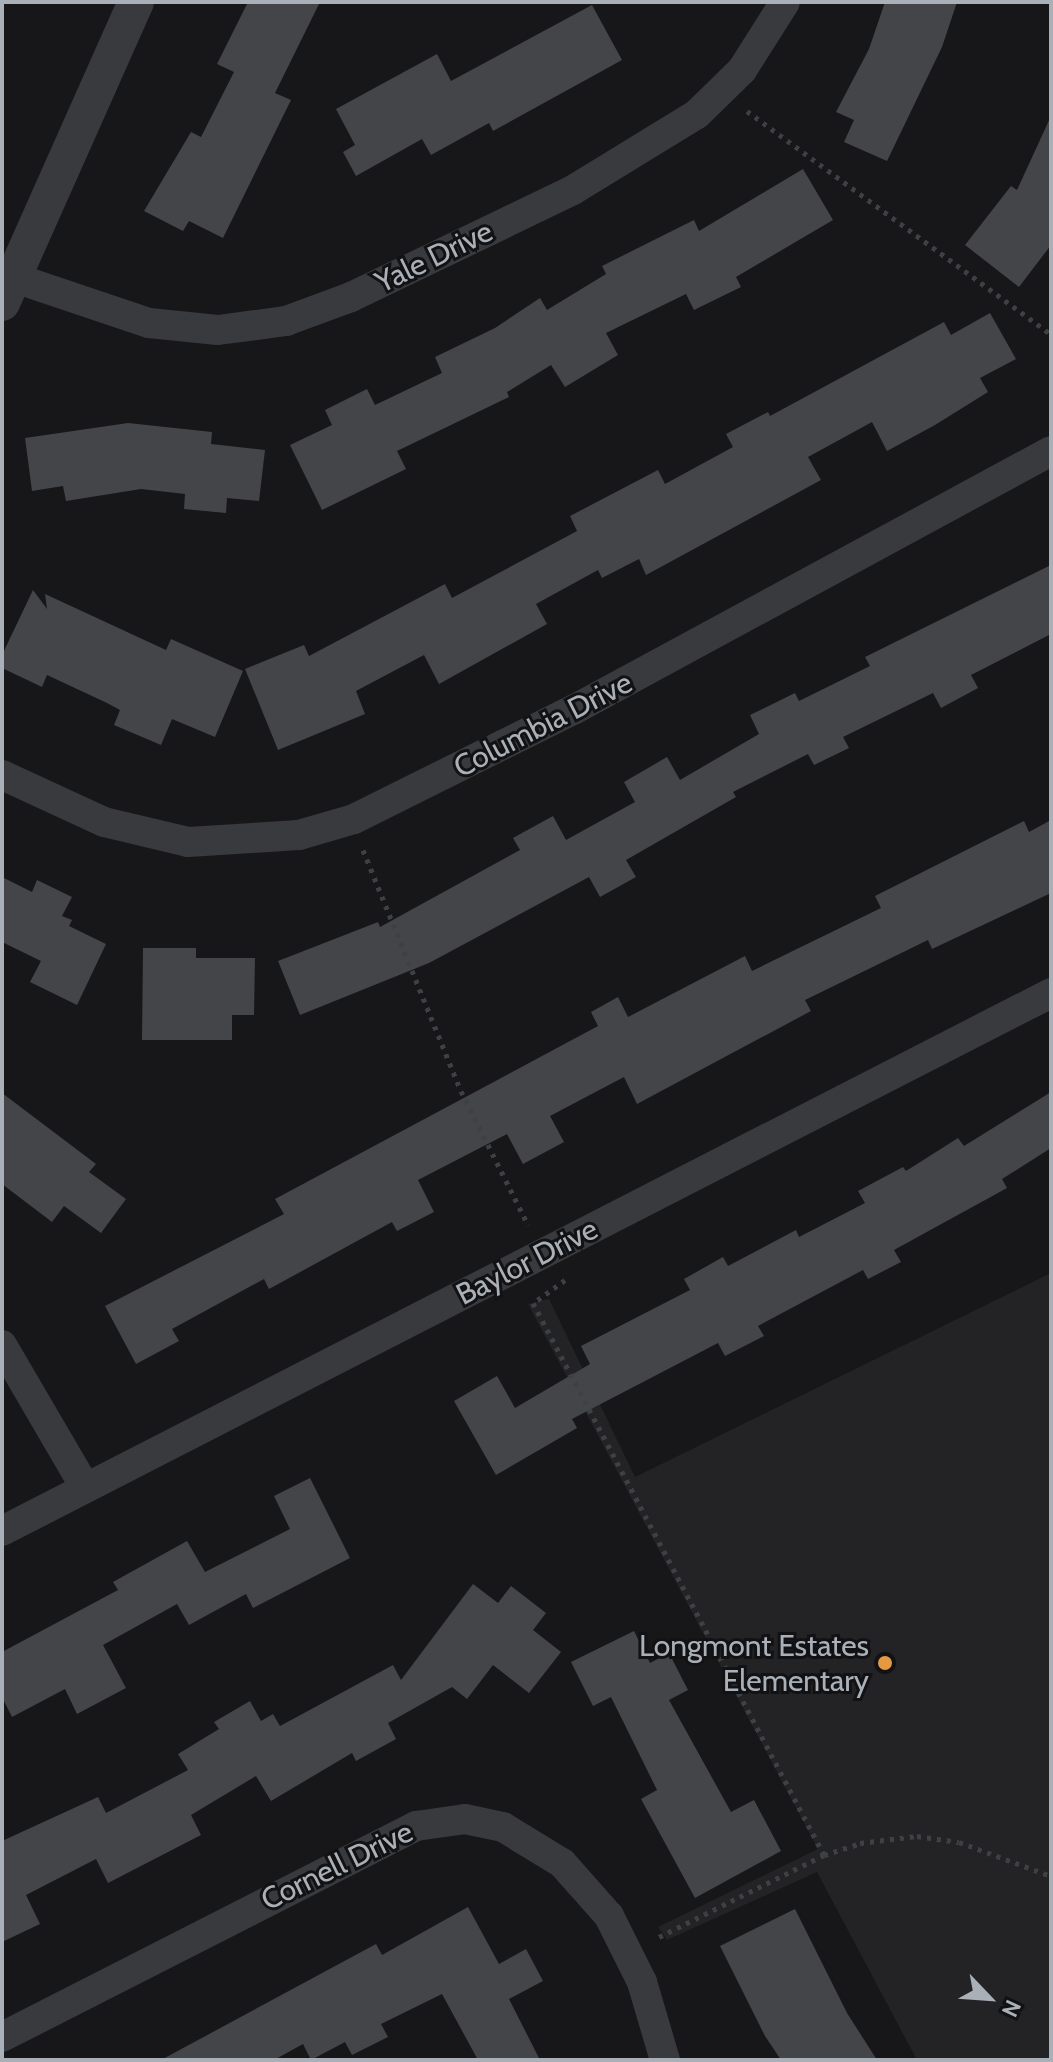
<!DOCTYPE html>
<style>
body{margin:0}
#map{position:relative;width:1053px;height:2062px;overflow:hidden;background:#171719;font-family:Cabin,sans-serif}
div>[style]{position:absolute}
.built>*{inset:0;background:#232325}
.building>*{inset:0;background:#444548}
.path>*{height:5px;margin-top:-2.5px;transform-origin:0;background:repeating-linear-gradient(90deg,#3e4144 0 4px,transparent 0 10px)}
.minor>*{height:30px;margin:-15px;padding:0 15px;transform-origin:15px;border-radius:15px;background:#383a3d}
.tertiary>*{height:36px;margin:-18px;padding:0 18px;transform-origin:18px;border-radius:18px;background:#383a3d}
.dots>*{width:22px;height:22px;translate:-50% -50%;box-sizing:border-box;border:4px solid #121214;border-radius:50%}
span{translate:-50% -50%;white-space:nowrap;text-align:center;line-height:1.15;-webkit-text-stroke:6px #121214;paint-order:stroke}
.street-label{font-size:30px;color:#aab0b7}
.poi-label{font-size:30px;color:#aab0b7}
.right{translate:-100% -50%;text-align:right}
.frame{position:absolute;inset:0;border:4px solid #aab0b7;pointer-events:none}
.north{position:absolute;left:949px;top:1958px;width:80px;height:80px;-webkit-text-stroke:6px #121214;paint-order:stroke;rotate:115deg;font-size:22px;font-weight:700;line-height:32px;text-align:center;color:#aab0b7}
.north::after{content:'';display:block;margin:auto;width:28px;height:36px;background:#aab0b7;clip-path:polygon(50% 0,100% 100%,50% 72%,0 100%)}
</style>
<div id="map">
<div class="built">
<i style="clip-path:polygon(1051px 1273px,1051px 2060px,917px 2060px,817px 1872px,667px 1940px,658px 1927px,818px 1849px,528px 1304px,549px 1299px,635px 1477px)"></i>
</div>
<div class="building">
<i style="clip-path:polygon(248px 2px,320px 2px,275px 93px,291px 100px,223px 238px,189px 221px,183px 231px,144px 211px,191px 132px,201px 137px,234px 72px,217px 64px)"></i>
<i style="clip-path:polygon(885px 2px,957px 2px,942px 47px,887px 161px,844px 142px,854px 120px,836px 112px,869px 49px)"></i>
<i style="clip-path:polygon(592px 5px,622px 60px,493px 131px,489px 123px,431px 155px,422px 139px,356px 176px,343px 152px,355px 145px,336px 109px,437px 54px,451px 81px)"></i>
<i style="clip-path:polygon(1051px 116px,1051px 245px,1019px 287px,965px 245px,1011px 186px,1017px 190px)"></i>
<i style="clip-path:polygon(803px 169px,833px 220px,736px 277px,741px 287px,694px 310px,686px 294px,606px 333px,618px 355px,565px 387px,551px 365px,507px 392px,509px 397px,397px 451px,406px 469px,322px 510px,290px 445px,332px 425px,325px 410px,367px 389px,375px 405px,442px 373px,435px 357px,495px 328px,540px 298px,547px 310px,606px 274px,602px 266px,694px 220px,699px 231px)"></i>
<i style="clip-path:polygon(990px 313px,1016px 359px,980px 378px,988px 392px,935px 425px,887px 451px,872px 422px,808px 457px,821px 480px,646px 575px,639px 559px,602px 578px,598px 570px,536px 604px,547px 624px,439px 684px,424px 655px,356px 691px,365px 714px,278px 750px,245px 669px,304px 645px,309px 656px,445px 584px,452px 598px,577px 531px,570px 516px,658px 470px,665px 484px,733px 447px,726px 434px,768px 412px,770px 416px,944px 322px,951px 335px)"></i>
<i style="clip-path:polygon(128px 423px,212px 432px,211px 444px,265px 450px,259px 501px,227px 498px,226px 513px,184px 509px,185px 494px,141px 489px,66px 501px,63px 486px,32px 491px,25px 438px)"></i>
<i style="clip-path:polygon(1051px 565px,1051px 634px,971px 675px,978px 688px,941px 708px,933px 693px,843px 737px,849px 748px,814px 765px,808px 754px,733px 792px,736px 797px,626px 860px,636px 877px,600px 897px,589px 877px,429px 963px,300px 1015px,278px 961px,378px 922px,380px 927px,520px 850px,513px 838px,553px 816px,566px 840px,635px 802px,624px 782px,667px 757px,680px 780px,759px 734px,750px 715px,795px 693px,799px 701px,870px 666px,865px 657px)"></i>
<i style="clip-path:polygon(33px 590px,47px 609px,45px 594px,166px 650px,171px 639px,243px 671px,215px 737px,172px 719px,161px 745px,114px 725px,120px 710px,107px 703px,47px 675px,42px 687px,2px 668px,2px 655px)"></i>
<i style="clip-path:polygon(1051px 820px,1051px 893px,932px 949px,928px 940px,805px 1000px,811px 1011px,637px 1104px,624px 1077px,550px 1116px,564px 1142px,523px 1164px,507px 1134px,418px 1180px,434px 1212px,397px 1231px,392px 1222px,269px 1289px,264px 1279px,172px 1329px,179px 1341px,136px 1364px,105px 1306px,284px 1214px,275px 1199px,598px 1026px,591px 1012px,618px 997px,628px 1017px,745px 956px,752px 971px,881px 908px,875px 896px,1024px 821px,1029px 832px)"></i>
<i style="clip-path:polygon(2px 877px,32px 892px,37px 880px,72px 897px,62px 916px,72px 920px,69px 926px,106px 944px,77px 1005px,30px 982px,41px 961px,2px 942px)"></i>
<i style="clip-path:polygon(143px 948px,196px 948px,196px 958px,255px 958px,254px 1015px,232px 1015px,232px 1040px,142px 1040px)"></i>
<i style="clip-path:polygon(1051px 1092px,1051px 1148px,1002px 1179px,1007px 1188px,894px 1250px,901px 1262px,868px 1279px,863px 1270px,758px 1326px,764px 1336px,725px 1356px,718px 1343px,572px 1419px,577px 1428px,496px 1475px,454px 1401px,497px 1376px,515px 1408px,590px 1364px,581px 1346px,690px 1290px,684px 1279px,723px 1257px,728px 1266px,796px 1230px,799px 1237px,865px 1203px,858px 1191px,903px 1167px,906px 1171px,958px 1138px,964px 1146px)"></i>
<i style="clip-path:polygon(2px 1093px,96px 1164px,89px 1172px,126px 1199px,101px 1233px,64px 1206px,52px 1222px,2px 1184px)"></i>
<i style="clip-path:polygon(310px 1478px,350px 1558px,253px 1608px,246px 1594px,189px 1625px,177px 1604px,103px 1645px,126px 1688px,77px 1714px,65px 1689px,12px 1717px,2px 1697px,2px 1652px,118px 1590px,113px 1582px,187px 1541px,205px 1572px,290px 1529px,274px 1496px)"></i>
<i style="clip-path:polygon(473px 1584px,498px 1603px,511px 1586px,546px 1613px,533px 1630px,561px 1652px,529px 1693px,493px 1665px,467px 1699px,452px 1687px,388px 1723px,396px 1739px,356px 1761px,352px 1753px,271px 1801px,256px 1776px,191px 1815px,201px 1835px,108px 1883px,96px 1859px,26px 1895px,40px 1924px,2px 1942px,2px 1841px,98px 1797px,106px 1813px,188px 1770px,178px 1754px,219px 1729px,214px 1722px,250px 1701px,261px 1721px,273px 1714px,280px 1726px,393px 1665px,401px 1680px)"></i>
<i style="clip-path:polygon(634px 1631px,650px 1663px,669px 1653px,688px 1690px,669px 1700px,731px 1812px,754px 1800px,781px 1851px,695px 1898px,641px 1799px,657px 1790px,611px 1697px,593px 1706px,571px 1662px)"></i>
<i style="clip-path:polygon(468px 1907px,499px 1964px,526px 1949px,543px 1981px,509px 1999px,540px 2060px,478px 2060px,442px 1994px,381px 2024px,388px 2037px,352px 2055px,345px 2042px,311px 2060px,303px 2044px,274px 2060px,161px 2060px,376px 1944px,382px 1955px)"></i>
<i style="clip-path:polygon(795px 1909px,847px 2013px,877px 2060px,781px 2060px,765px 2036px,720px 1946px)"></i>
</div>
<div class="path">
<i style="left:747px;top:111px;width:377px;rotate:36.3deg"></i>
<i style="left:363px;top:850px;width:260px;rotate:67.9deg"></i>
<i style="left:461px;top:1091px;width:150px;rotate:63.4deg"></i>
<i style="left:565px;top:1280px;width:39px;rotate:144deg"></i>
<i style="left:533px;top:1303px;width:624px;rotate:62.2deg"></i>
<i style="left:824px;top:1855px;width:186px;rotate:153.6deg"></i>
<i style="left:824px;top:1855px;width:38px;rotate:-18deg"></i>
<i style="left:860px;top:1843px;width:57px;rotate:-7deg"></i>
<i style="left:917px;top:1836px;width:42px;rotate:8.1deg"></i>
<i style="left:959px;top:1842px;width:98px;rotate:20.3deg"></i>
</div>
<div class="minor">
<i style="left:12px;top:277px;width:145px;rotate:18.6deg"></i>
<i style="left:149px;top:323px;width:69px;rotate:5.8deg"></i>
<i style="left:218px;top:330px;width:69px;rotate:-7.5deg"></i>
<i style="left:286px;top:321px;width:69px;rotate:-20.3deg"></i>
<i style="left:351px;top:297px;width:246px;rotate:-25.7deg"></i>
<i style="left:573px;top:190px;width:145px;rotate:-31.5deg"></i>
<i style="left:697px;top:114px;width:63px;rotate:-44.4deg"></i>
<i style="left:742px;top:70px;width:80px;rotate:-57.7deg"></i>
<i style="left:2px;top:775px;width:112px;rotate:24.7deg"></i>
<i style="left:104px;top:822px;width:86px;rotate:13.4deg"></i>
<i style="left:188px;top:842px;width:111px;rotate:-3.6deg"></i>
<i style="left:299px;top:835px;width:57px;rotate:-16.2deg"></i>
<i style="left:354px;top:819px;width:247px;rotate:-26.5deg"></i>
<i style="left:575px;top:709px;width:541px;rotate:-28.46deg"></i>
<i style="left:2px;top:1345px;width:164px;rotate:59.7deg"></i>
<i style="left:2px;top:1531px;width:1179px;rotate:-27.15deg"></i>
<i style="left:2px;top:2037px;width:465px;rotate:-27deg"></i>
<i style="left:416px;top:1826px;width:49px;rotate:-8.1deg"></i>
<i style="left:465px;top:1819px;width:39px;rotate:12deg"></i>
<i style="left:503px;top:1827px;width:69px;rotate:31.4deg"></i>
<i style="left:562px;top:1863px;width:71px;rotate:48.4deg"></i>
<i style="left:609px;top:1916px;width:74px;rotate:63.4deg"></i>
<i style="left:642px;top:1982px;width:81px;rotate:73.6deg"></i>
</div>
<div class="tertiary">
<i style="left:2px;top:303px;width:329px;rotate:-66deg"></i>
</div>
<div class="dots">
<i style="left:885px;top:1663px;background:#e59942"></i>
</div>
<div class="street-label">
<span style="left:434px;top:257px;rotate:-26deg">Yale Drive</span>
<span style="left:543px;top:725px;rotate:-27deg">Columbia Drive</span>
<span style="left:527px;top:1262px;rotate:-27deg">Baylor Drive</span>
<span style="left:337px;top:1866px;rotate:-26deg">Cornell Drive</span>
</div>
<div class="poi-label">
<span class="right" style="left:869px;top:1663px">Longmont Estates<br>Elementary</span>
</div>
<div class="frame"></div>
<div class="north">N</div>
</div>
